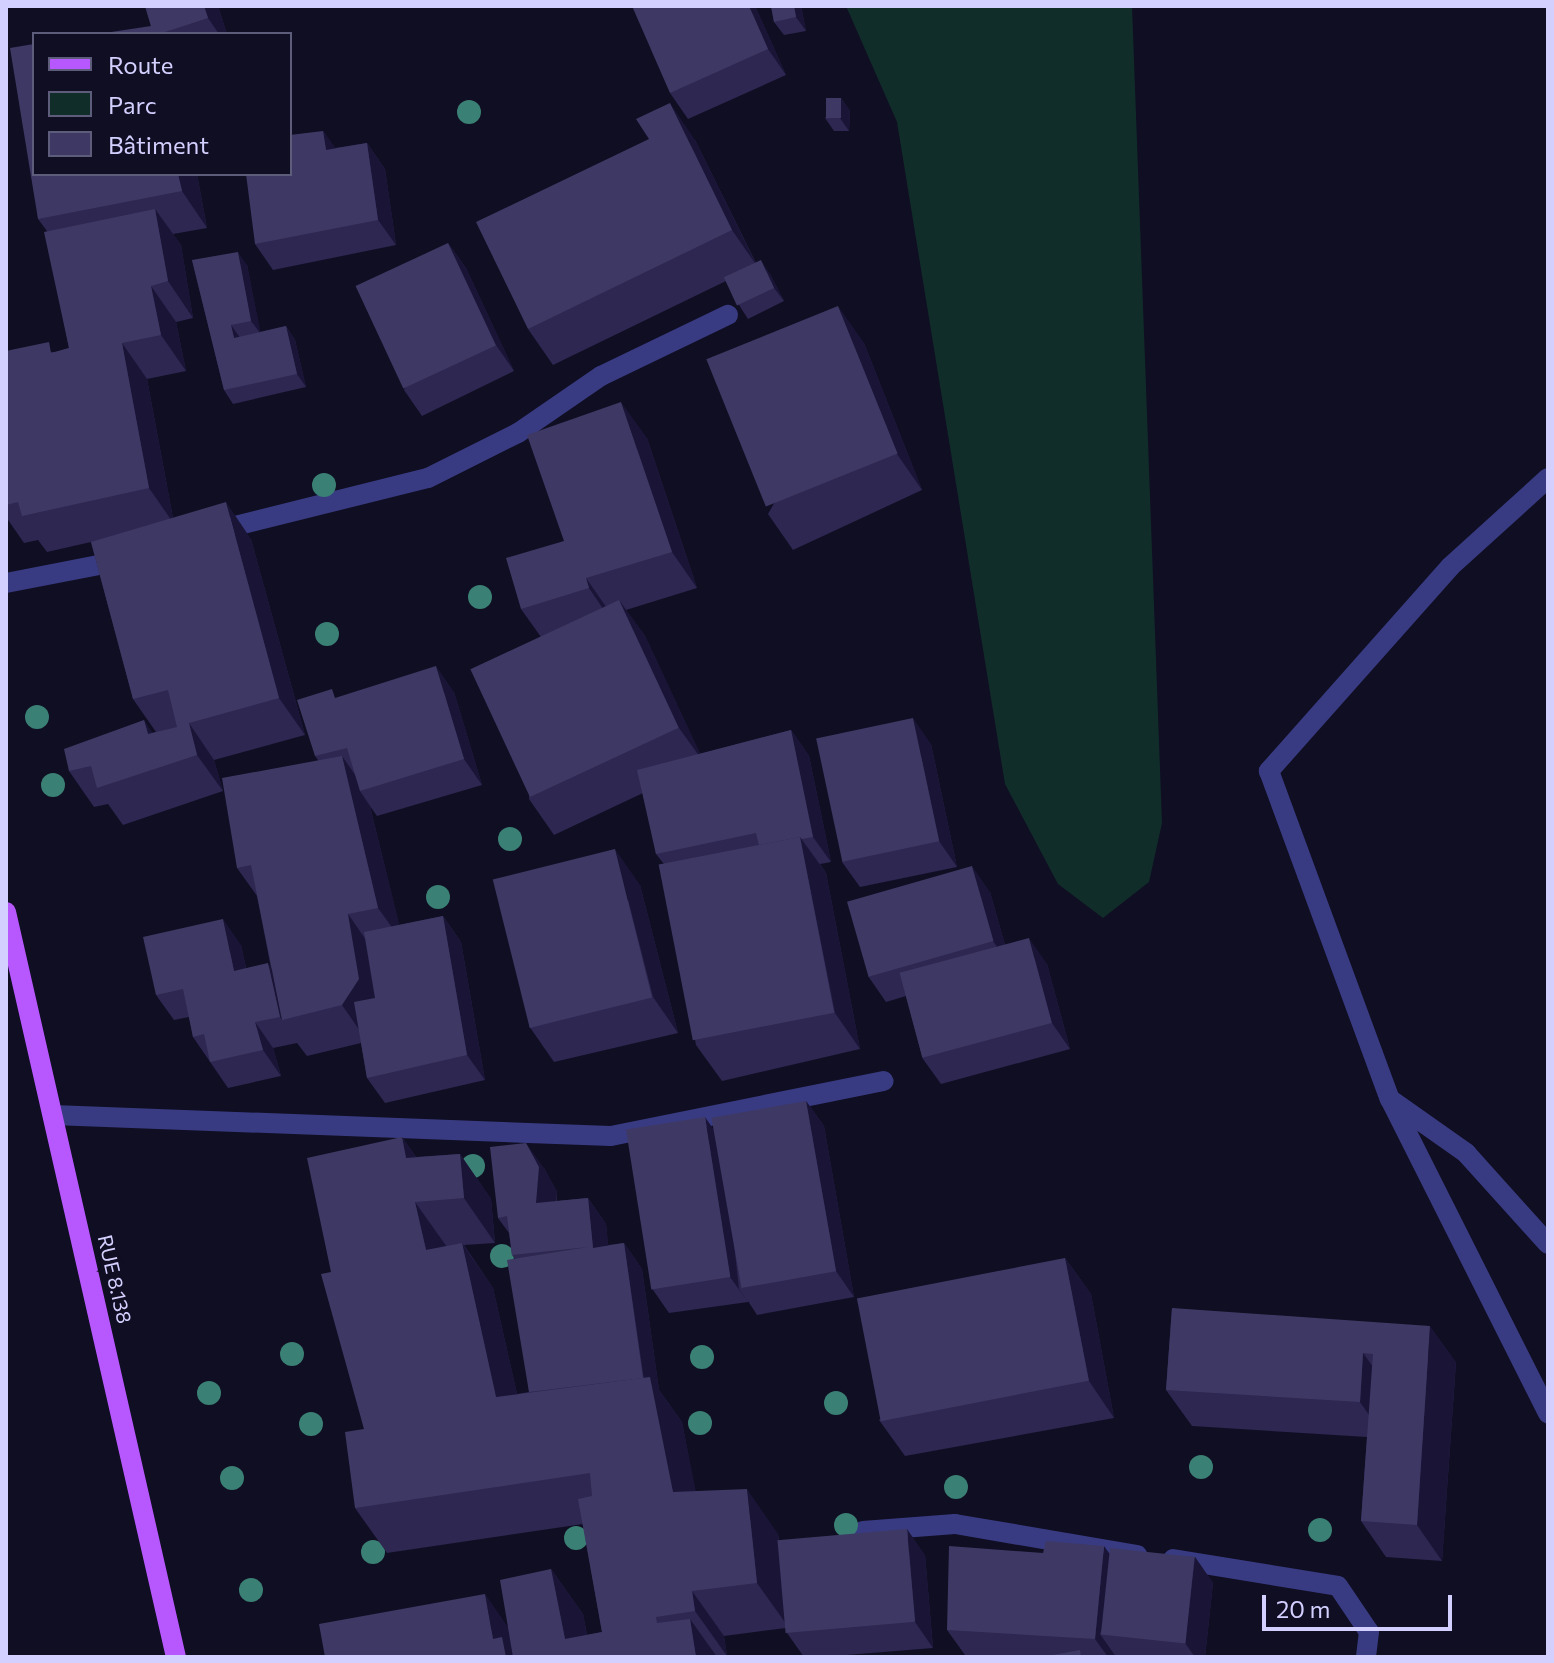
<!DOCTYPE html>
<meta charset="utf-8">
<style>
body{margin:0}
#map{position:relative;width:1554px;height:1663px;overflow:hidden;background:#100e23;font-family:Commissioner,sans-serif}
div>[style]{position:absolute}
.green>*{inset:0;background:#112d2a}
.service>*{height:20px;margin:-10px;padding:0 10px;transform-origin:10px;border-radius:10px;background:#393b82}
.minor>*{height:20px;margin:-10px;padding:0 10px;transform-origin:10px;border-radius:10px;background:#393b82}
.primary>*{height:20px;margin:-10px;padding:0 10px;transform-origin:10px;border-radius:10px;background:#b758fe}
.trees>*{width:24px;height:24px;margin:-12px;border-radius:50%;background:#3a8074}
.wall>*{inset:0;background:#2d2751}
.shaded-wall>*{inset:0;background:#1a1537}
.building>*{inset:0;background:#3e3964;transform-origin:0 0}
span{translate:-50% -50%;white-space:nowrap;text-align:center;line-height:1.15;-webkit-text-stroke:6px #100e23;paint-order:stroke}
.street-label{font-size:20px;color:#d3d0ff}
.frame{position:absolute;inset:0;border:8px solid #d3d0ff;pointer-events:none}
.legend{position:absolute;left:32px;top:32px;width:260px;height:144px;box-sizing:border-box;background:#100e23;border:2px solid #5e5c7b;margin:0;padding:10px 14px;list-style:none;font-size:24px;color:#d3d0ff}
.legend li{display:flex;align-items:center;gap:16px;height:40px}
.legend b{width:40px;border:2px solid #5e5c7b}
.scale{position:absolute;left:1262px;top:1595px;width:190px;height:36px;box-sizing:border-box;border:4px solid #d3d0ff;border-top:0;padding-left:10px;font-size:24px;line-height:28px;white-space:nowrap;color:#d3d0ff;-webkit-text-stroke:6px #100e23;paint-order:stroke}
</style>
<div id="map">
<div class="green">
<i style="clip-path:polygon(846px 6px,1132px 6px,1162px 823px,1149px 882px,1103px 918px,1058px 884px,1005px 784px,897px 122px)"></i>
</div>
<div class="service">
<i style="left:1548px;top:478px;width:132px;rotate:137.8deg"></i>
<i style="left:1450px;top:567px;width:273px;rotate:131.6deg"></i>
<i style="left:1269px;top:771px;width:350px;rotate:69.8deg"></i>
<i style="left:1390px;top:1099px;width:352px;rotate:63.3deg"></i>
<i style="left:1391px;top:1100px;width:92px;rotate:35.2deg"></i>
<i style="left:1466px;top:1153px;width:122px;rotate:48deg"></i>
</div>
<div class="minor">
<i style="left:215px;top:531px;width:219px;rotate:-14deg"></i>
<i style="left:428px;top:478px;width:101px;rotate:-26.6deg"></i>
<i style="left:518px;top:433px;width:101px;rotate:-34.5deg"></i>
<i style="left:601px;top:376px;width:141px;rotate:-25.7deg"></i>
<i style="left:6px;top:583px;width:120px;rotate:-11deg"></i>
<i style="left:53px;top:1115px;width:558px;rotate:2.16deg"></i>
<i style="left:611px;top:1136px;width:278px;rotate:-11.4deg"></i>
<i style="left:863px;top:1531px;width:92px;rotate:-4.4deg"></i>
<i style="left:955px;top:1524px;width:185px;rotate:9.7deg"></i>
<i style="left:1173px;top:1559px;width:167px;rotate:9.3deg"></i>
<i style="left:1338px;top:1586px;width:55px;rotate:56deg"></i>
<i style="left:1369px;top:1632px;width:25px;rotate:97deg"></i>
</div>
<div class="primary">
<i style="left:6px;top:912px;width:764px;rotate:77.15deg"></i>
</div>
<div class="trees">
<i style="left:469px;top:112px"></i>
<i style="left:324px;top:485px"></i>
<i style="left:480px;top:597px"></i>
<i style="left:327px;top:634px"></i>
<i style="left:37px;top:717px"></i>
<i style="left:53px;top:785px"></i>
<i style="left:510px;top:839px"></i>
<i style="left:438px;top:897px"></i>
<i style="left:473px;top:1166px"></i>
<i style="left:502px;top:1256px"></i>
<i style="left:292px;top:1354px"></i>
<i style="left:702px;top:1357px"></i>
<i style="left:209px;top:1393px"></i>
<i style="left:836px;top:1403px"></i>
<i style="left:700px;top:1423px"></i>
<i style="left:311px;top:1424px"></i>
<i style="left:1201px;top:1467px"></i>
<i style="left:232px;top:1478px"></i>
<i style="left:956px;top:1487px"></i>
<i style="left:846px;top:1525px"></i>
<i style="left:1320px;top:1530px"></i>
<i style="left:576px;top:1538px"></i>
<i style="left:373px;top:1552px"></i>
<i style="left:251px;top:1590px"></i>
</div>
<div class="wall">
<i style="clip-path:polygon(145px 6px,218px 6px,227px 34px,159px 34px,151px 26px)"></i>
<i style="clip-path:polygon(755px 6px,786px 75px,688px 119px,670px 93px)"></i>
<i style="clip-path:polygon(771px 6px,801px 6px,806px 31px,784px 35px,774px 22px)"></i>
<i style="clip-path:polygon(841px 98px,850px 111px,849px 131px,834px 131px,825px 118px)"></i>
<i style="clip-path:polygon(323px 131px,335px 148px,367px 143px,385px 169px,396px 245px,273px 270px,255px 244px,290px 174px)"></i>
<i style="clip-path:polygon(695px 140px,756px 263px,770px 274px,784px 301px,748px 319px,739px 305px,726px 281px,553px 365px,528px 329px)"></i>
<i style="clip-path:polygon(34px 174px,197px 174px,207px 228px,173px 234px,181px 245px,193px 318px,176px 322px,186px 371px,147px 379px,173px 518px,251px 539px,305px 735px,214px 760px,223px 791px,123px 825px,108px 804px,94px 807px,69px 771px,144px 720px,152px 733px,156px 732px,133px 699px,91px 542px,47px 552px,38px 540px,24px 543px,6px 517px,6px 351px,56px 352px,69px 348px,47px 231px,38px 219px)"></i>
<i style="clip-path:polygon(448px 243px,466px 268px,514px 371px,422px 416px,404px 390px)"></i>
<i style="clip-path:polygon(192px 260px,247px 265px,260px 332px,286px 326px,295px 340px,306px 387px,233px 404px,224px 390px)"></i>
<i style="clip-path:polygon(864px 343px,922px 490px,793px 550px,768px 514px)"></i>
<i style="clip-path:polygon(647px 438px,697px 588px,626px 610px,645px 636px,700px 754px,791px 730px,809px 756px,831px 862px,820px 864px,826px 873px,860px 1049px,722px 1081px,696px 1045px,664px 864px,656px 854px,643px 793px,554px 835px,529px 799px,541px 637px,521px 609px,564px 541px)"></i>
<i style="clip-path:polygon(454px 692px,482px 785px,377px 816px,370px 806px,399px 925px,443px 916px,461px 942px,485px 1080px,385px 1103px,367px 1078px,361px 1043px,307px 1056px,297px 1043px,273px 1048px,281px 1076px,228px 1088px,193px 1037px,189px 1017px,174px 1020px,156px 995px,241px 945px,246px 968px,271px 968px,257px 896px,237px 868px,318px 760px,315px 756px,338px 698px)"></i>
<i style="clip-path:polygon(931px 744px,957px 867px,860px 887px,842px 862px)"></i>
<i style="clip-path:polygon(640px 885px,678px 1033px,554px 1062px,529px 1026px)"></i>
<i style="clip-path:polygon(990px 892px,1005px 945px,1047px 964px,1070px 1049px,941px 1084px,923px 1059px,906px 996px,886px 1002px,868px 976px)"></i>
<i style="clip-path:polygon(806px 1101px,824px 1126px,854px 1297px,757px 1315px,748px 1301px,748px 1302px,669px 1313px,651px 1287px,713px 1130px)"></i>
<i style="clip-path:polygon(402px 1137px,416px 1157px,460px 1154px,491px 1199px,495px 1243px,464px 1245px,493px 1288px,517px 1394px,529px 1392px,515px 1259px,512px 1255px,509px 1233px,498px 1218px,544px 1168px,557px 1192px,557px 1201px,588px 1198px,606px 1224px,608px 1245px,624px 1243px,642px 1269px,659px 1390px,682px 1422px,695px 1491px,778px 1534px,779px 1541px,925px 1555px,933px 1648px,822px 1657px,804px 1657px,787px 1633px,786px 1628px,724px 1636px,727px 1656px,722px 1657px,325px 1657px,508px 1627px,551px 1569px,583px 1614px,587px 1635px,602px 1632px,583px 1524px,387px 1553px,355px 1508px,364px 1429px,331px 1272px)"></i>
<i style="clip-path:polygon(1065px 1258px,1091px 1294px,1114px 1418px,905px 1456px,879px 1420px)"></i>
<i style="clip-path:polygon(1172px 1308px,1456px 1362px,1442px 1561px,1386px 1557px,1361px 1521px,1367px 1437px,1192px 1426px,1166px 1390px)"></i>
<i style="clip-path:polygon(1043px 1553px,1109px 1553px,1195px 1557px,1213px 1583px,1205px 1657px,1116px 1657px,1114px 1654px,1114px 1657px,991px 1657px,965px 1655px,947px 1630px)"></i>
</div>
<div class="shaded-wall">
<i style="clip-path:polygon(204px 6px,218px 6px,227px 34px,219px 34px,208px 18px)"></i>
<i style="clip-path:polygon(749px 6px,755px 6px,786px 75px,768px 49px)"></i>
<i style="clip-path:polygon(794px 6px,801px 6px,806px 31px,796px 17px)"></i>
<i style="clip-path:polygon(841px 98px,850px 111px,849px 131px,840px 118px)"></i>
<i style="clip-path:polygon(670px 103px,695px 140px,757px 266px,732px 230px)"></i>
<i style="clip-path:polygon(323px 131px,341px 156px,326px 150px)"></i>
<i style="clip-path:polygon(367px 143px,385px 169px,396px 245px,378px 220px)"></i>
<i style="clip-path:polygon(178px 174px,197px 174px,207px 228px,182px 191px)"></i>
<i style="clip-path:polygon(155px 209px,181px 245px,193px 318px,168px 281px)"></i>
<i style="clip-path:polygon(448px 243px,466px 268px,514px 371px,496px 345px)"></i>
<i style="clip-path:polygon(238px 252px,247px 265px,261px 334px,251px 321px)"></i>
<i style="clip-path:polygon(761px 260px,770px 274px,784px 301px,774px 288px)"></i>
<i style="clip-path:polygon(151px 286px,176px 322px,186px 371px,161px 335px)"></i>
<i style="clip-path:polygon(838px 306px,864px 343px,922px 490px,897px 454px)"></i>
<i style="clip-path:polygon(231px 325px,241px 339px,234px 338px)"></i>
<i style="clip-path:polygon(286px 326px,295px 340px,306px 387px,297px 374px)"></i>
<i style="clip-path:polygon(122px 343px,147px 379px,174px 524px,149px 488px)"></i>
<i style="clip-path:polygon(621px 402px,647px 438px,697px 588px,672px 552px)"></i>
<i style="clip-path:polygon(226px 502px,251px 539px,305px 735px,279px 698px)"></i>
<i style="clip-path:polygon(586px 578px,611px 614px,614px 625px,589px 588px)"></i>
<i style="clip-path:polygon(619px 600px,645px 636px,705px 764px,679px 728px)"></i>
<i style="clip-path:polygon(436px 666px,454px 692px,482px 785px,464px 759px)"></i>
<i style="clip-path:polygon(913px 718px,931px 744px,957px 867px,939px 841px)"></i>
<i style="clip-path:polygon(144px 720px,169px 757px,148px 734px)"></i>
<i style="clip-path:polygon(189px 723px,214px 760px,223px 791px,197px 755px)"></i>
<i style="clip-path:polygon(791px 730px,809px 756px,831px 862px,813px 837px)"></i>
<i style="clip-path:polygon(342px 756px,365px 789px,360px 791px,370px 806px,404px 944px,378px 908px)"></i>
<i style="clip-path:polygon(800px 837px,826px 873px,860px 1049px,835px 1013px)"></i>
<i style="clip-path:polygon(615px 849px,640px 885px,678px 1033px,653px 997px)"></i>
<i style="clip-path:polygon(972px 866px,990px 892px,1011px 967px,993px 941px)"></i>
<i style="clip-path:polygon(348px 914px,373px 950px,385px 1015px,367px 1041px,342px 1005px)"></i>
<i style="clip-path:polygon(443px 916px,461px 942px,485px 1080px,467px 1055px)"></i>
<i style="clip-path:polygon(223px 919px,241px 945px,252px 996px,234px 971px)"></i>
<i style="clip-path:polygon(1029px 938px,1047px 964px,1070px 1049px,1052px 1023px)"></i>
<i style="clip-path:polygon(268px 963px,286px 989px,282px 1020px,280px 1017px)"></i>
<i style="clip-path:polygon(255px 1022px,273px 1048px,281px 1076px,263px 1050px)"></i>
<i style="clip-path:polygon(806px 1101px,824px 1126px,854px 1297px,836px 1271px)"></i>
<i style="clip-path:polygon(705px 1117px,723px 1143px,739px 1289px,748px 1302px,730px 1277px)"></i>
<i style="clip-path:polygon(402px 1137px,433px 1182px,406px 1158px)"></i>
<i style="clip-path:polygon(526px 1143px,544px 1168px,557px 1192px,554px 1229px,536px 1203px)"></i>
<i style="clip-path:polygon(460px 1154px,491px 1199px,495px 1243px,464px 1198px)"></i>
<i style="clip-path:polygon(588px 1198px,606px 1224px,611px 1273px,593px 1248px)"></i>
<i style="clip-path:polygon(415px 1202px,447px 1247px,426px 1250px)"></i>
<i style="clip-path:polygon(462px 1243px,493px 1288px,528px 1442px,496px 1397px)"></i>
<i style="clip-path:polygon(624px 1243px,642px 1269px,659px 1390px,682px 1422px,705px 1537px,673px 1492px,645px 1387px)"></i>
<i style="clip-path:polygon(1065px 1258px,1091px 1294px,1114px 1418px,1089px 1381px)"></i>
<i style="clip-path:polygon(1430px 1326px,1456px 1362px,1442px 1561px,1417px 1525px)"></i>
<i style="clip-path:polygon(1363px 1353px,1389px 1389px,1385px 1438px,1360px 1402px)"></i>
<i style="clip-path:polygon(747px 1489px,778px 1534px,789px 1628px,757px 1583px)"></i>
<i style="clip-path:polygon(907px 1529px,925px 1555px,933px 1648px,915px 1622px)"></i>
<i style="clip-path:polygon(1104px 1546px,1122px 1571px,1100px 1634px,1114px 1654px,1114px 1657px,1108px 1657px,1095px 1639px)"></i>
<i style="clip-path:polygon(1195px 1557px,1213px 1583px,1205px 1657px,1195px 1657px,1185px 1643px)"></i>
<i style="clip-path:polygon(551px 1569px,583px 1614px,591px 1657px,565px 1639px)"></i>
<i style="clip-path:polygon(692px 1591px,724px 1636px,727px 1656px,695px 1611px)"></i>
<i style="clip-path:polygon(485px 1594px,510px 1630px,517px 1657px,506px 1657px,493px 1639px)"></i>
<i style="clip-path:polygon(690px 1619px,717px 1657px,696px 1657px)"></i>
</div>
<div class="building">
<i style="clip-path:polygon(145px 6px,204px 6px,208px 18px,159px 34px,98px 34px,151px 26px)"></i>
<i style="clip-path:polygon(632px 6px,749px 6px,768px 49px,670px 93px)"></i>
<i style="clip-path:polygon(771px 6px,794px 6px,796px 17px,774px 22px)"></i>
<i style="clip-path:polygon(34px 44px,34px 174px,178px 174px,182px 191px,38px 219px,10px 48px)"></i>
<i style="left:826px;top:98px;width:15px;height:20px"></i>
<i style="clip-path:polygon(670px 103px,732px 230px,528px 329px,476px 222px,649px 139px,636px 119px)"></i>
<i style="clip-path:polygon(323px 131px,326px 150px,367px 143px,378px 220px,255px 244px,246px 174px,290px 174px,290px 135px)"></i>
<i style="clip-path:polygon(155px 209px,168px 281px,151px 286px,161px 335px,122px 343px,149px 488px,22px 516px,18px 502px,6px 505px,6px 351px,49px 342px,51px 353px,69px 348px,44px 232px)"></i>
<i style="left:448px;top:243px;width:113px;height:102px;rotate:65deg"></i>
<i style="clip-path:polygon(238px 252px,251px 321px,231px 325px,234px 338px,286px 326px,297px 374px,224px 390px,192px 260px)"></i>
<i style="left:761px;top:260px;width:31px;height:41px;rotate:65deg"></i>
<i style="left:838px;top:306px;width:159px;height:142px;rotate:68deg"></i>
<i style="clip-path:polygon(621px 402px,672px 552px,586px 578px,589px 588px,521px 609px,506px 558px,564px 541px,527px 435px)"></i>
<i style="clip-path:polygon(226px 502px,279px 698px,189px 723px,197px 755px,97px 788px,91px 766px,69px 771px,64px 749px,144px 720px,148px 734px,177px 727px,168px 690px,133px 699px,91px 542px)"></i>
<i style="left:619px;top:600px;width:141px;height:164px;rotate:65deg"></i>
<i style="clip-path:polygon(436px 666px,464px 759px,360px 791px,347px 748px,315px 756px,297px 700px,332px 689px,335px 698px)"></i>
<i style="left:913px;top:718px;width:126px;height:99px;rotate:78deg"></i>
<i style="clip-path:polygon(791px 730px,813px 837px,802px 839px,800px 837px,759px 845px,756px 833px,656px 854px,637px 770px)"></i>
<i style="clip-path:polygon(342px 756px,378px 908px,348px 914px,359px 979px,342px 1005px,282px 1020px,251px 865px,237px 868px,222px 778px)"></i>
<i style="left:800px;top:837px;width:179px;height:144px;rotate:79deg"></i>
<i style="left:615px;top:849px;width:153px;height:126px;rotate:76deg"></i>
<i style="left:972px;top:866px;width:78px;height:130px;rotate:74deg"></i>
<i style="clip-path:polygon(443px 916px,467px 1055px,367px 1078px,354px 1002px,375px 998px,364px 932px)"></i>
<i style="clip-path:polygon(223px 919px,234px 971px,268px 963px,280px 1017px,255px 1022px,263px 1050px,210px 1062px,204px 1034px,193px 1037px,183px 989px,156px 995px,143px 937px)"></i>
<i style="left:1029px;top:938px;width:88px;height:134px;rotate:75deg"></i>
<i style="left:806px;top:1101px;width:173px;height:96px;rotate:80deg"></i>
<i style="left:705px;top:1117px;width:162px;height:80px;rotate:81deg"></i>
<i style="clip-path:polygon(402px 1137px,406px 1158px,460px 1154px,464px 1198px,415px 1202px,426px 1250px,462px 1243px,496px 1397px,650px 1377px,673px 1492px,747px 1489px,757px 1583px,692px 1591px,695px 1611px,656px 1617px,657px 1623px,690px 1619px,696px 1657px,513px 1657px,500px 1580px,551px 1569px,565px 1639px,602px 1632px,578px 1499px,592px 1496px,590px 1473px,355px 1508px,345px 1432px,364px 1429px,321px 1274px,331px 1272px,307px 1158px)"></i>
<i style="clip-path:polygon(526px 1143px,539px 1167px,536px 1203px,588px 1198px,593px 1248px,624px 1243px,643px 1378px,529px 1392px,507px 1260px,588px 1247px,512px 1255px,507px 1216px,498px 1218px,490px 1147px)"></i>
<i style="left:1065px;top:1258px;width:125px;height:212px;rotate:79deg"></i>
<i style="clip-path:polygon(1172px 1308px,1430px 1326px,1417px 1525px,1361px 1521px,1373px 1354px,1363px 1353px,1360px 1402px,1166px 1390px)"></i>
<i style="left:907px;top:1529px;width:93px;height:130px;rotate:85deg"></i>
<i style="clip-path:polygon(1046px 1541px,1104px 1546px,1095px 1639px,947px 1630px,949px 1546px,1043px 1553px)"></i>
<i style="left:1110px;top:1548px;width:85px;height:87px;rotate:6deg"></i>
<i style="clip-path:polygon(485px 1594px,493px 1639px,502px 1637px,506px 1657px,325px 1657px,319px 1624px)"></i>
<i style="clip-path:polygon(1080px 1650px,1081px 1657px,1042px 1657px)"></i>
</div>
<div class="street-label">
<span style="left:115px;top:1279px;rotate:77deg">RUE 8.138</span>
</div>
<div class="frame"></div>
<ul class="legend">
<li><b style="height:10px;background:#b758fe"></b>Route</li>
<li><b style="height:22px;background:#112d2a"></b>Parc</li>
<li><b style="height:22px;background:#3e3964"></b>Bâtiment</li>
</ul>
<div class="scale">20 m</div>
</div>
